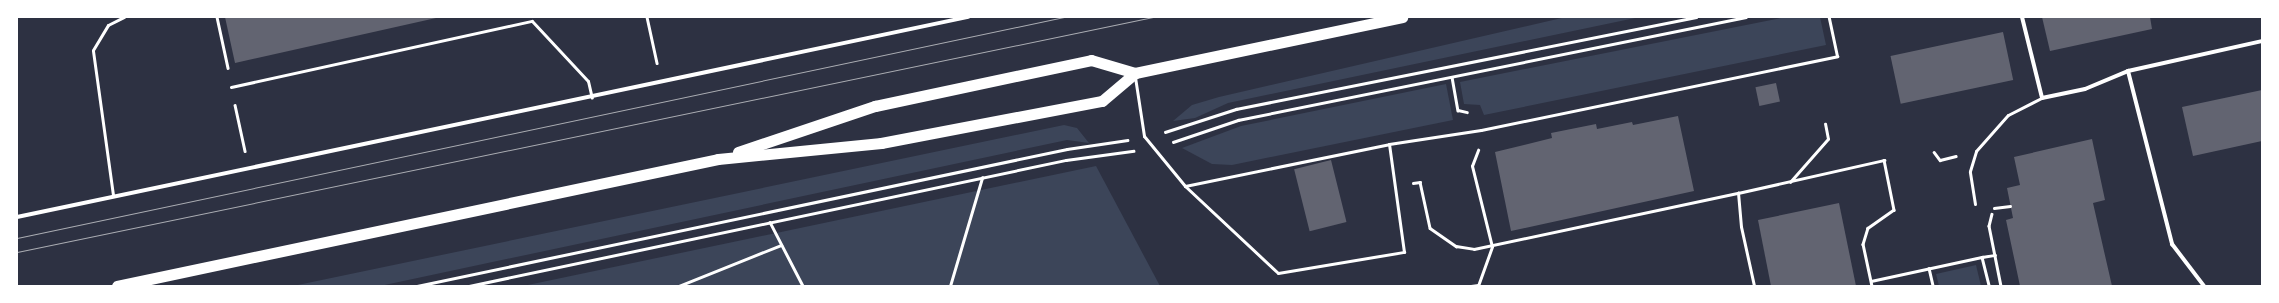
<!DOCTYPE html>
<style>
body{margin:0}
#map{position:relative;width:2279px;height:303px;overflow:hidden;background:#2d3142;font-family:"PT Sans Narrow",sans-serif}
div>[style]{position:absolute}
.green>*{inset:0;background:#3c4559}
.building>*{inset:0;background:#626471;transform-origin:0 0}
.path>*{height:2.5px;margin:-1.25px;padding:0 1.25px;transform-origin:1.25px;border-radius:1.25px;background:#fff}
.service>*{height:3px;margin:-1.5px;padding:0 1.5px;transform-origin:1.5px;border-radius:1.5px;background:#fff}
.minor>*{height:4px;margin:-2px;padding:0 2px;transform-origin:2px;border-radius:2px;background:#fff}
.trunk>*{height:11px;margin:-5.5px;padding:0 5.5px;transform-origin:5.5px;border-radius:5.5px;background:#fff}
.tram>*{height:1px;margin:-0.5px;padding:0 0.5px;transform-origin:0.5px;border-radius:0.5px;background:#abadb3}
span{translate:-50% -50%;white-space:nowrap;text-align:center;line-height:1.15;-webkit-text-stroke:4px #fff;paint-order:stroke}
.frame{position:absolute;inset:0;border:18px solid #fff;pointer-events:none}
</style>
<div id="map">
<div class="green">
<i style="clip-path:polygon(1566px 17px,1640px 17px,1228px 103px,1195px 118px,1173px 121px,1192px 105px,1219px 97px)"></i>
<i style="clip-path:polygon(1786px 17px,1820px 17px,1826px 45px,1484px 115px,1480px 105px,1464px 104px,1460px 82px)"></i>
<i style="clip-path:polygon(1446px 84px,1453px 120px,1232px 165px,1212px 164px,1182px 148px,1241px 126px)"></i>
<i style="clip-path:polygon(1064px 125px,1077px 128px,1089px 143px,1067px 140px,380px 286px,293px 286px)"></i>
<i style="clip-path:polygon(1096px 166px,1160px 286px,523px 286px)"></i>
<i style="clip-path:polygon(1976px 265px,1981px 286px,1939px 286px,1936px 274px)"></i>
</div>
<div class="building">
<i style="clip-path:polygon(225px 17px,436px 17px,436px 18px,235px 63px)"></i>
<i style="clip-path:polygon(2042px 17px,2150px 17px,2152px 29px,2050px 51px)"></i>
<i style="left:2003px;top:32px;width:49px;height:115px;rotate:78deg"></i>
<i style="left:1776px;top:83px;width:19px;height:21px;rotate:78deg"></i>
<i style="clip-path:polygon(2262px 90px,2262px 141px,2193px 156px,2182px 107px)"></i>
<i style="clip-path:polygon(1678px 116px,1694px 191px,1511px 231px,1495px 152px,1552px 138px,1551px 133px,1596px 124px,1597px 129px,1632px 122px,1633px 125px)"></i>
<i style="clip-path:polygon(2092px 139px,2105px 200px,2093px 203px,2112px 286px,2020px 286px,2006px 220px,2013px 218px,2007px 188px,2020px 185px,2014px 157px)"></i>
<i style="left:1331px;top:160px;width:64px;height:38px;rotate:76deg"></i>
<i style="clip-path:polygon(1839px 203px,1856px 286px,1771px 286px,1758px 220px)"></i>
</div>
<div class="path">
<i style="left:217px;top:17px;width:52px;rotate:77.8deg"></i>
<i style="left:647px;top:17px;width:47px;rotate:77.7deg"></i>
<i style="left:1452px;top:77px;width:34px;rotate:80deg"></i>
<i style="left:1458px;top:110px;width:9px;rotate:13deg"></i>
<i style="left:235px;top:105px;width:47px;rotate:77.7deg"></i>
<i style="left:1165px;top:132px;width:75px;rotate:-17.9deg"></i>
<i style="left:1236px;top:109px;width:469px;rotate:-11.3deg"></i>
<i style="left:1173px;top:142px;width:69px;rotate:-18.7deg"></i>
<i style="left:1238px;top:120px;width:518px;rotate:-11.46deg"></i>
<i style="left:1934px;top:152px;width:10px;rotate:53deg"></i>
<i style="left:1940px;top:160px;width:16px;rotate:-14deg"></i>
<i style="left:1790px;top:182px;width:57px;rotate:-48.5deg"></i>
<i style="left:1828px;top:139px;width:15px;rotate:-101deg"></i>
<i style="left:1413px;top:183px;width:7px;rotate:-8deg"></i>
<i style="left:1420px;top:182px;width:47px;rotate:77.7deg"></i>
<i style="left:1430px;top:228px;width:32px;rotate:35deg"></i>
<i style="left:1456px;top:246px;width:18px;rotate:9deg"></i>
<i style="left:1474px;top:249px;width:270px;rotate:-12deg"></i>
<i style="left:1994px;top:208px;width:16px;rotate:-7deg"></i>
<i style="left:1992px;top:214px;width:12px;rotate:104deg"></i>
<i style="left:1989px;top:226px;width:61px;rotate:78.7deg"></i>
<i style="left:770px;top:222px;width:72px;rotate:62.7deg"></i>
<i style="left:1982px;top:257px;width:13px;rotate:-9deg"></i>
<i style="left:1929px;top:268px;width:18px;rotate:77deg"></i>
<i style="left:1871px;top:281px;width:114px;rotate:-12.2deg"></i>
<i style="left:1982px;top:257px;width:30px;rotate:76deg"></i>
<i style="left:417px;top:286px;width:664px;rotate:-11.9deg"></i>
<i style="left:1067px;top:149px;width:61px;rotate:-8.5deg"></i>
<i style="left:469px;top:286px;width:610px;rotate:-11.92deg"></i>
<i style="left:1066px;top:160px;width:68px;rotate:-7.7deg"></i>
<i style="left:679px;top:286px;width:110px;rotate:-21.9deg"></i>
<i style="left:950px;top:286px;width:113px;rotate:-73.5deg"></i>
<i style="left:1471px;top:286px;width:7px;rotate:-8deg"></i>
<i style="left:1478px;top:286px;width:41px;rotate:-70.3deg"></i>
<i style="left:1492px;top:247px;width:83px;rotate:-103.9deg"></i>
<i style="left:1472px;top:166px;width:17px;rotate:-69deg"></i>
<i style="left:1754px;top:286px;width:60px;rotate:-102.4deg"></i>
<i style="left:1741px;top:227px;width:34px;rotate:-95deg"></i>
<i style="left:1738px;top:193px;width:150px;rotate:-12.7deg"></i>
<i style="left:1884px;top:160px;width:51px;rotate:78.7deg"></i>
<i style="left:1894px;top:210px;width:32px;rotate:145deg"></i>
<i style="left:1868px;top:228px;width:17px;rotate:107deg"></i>
<i style="left:1863px;top:244px;width:43px;rotate:77.9deg"></i>
</div>
<div class="service">
<i style="left:1135px;top:77px;width:60px;rotate:81.3deg"></i>
<i style="left:1144px;top:136px;width:65px;rotate:50.6deg"></i>
<i style="left:1185px;top:186px;width:208px;rotate:-11.6deg"></i>
<i style="left:1389px;top:144px;width:93px;rotate:-8.7deg"></i>
<i style="left:1481px;top:130px;width:364px;rotate:-11.7deg"></i>
<i style="left:1837px;top:56px;width:40px;rotate:-102deg"></i>
<i style="left:231px;top:87px;width:308px;rotate:-12.4deg"></i>
<i style="left:532px;top:21px;width:82px;rotate:47deg"></i>
<i style="left:588px;top:81px;width:17px;rotate:77deg"></i>
<i style="left:1185px;top:186px;width:127px;rotate:43.1deg"></i>
<i style="left:1278px;top:273px;width:128px;rotate:-9.5deg"></i>
<i style="left:1404px;top:252px;width:109px;rotate:-97.9deg"></i>
<i style="left:113px;top:195px;width:146px;rotate:-97.9deg"></i>
<i style="left:93px;top:50px;width:29px;rotate:-59deg"></i>
<i style="left:108px;top:25px;width:18px;rotate:-27deg"></i>
<i style="left:1975px;top:204px;width:33px;rotate:-99deg"></i>
<i style="left:1970px;top:171px;width:21px;rotate:-73deg"></i>
<i style="left:1976px;top:151px;width:48px;rotate:-48.4deg"></i>
<i style="left:2008px;top:115px;width:38px;rotate:-27deg"></i>
</div>
<div class="minor">
<i style="left:2022px;top:17px;width:83px;rotate:76.1deg"></i>
<i style="left:2042px;top:98px;width:44px;rotate:-11.8deg"></i>
<i style="left:2085px;top:89px;width:47px;rotate:-22.7deg"></i>
<i style="left:2128px;top:71px;width:137px;rotate:-12.6deg"></i>
<i style="left:2128px;top:71px;width:179px;rotate:75.7deg"></i>
<i style="left:2172px;top:244px;width:53px;rotate:52.7deg"></i>
<i style="left:17px;top:217px;width:972px;rotate:-11.88deg"></i>
</div>
<div class="trunk">
<i style="left:738px;top:152px;width:145px;rotate:-18.6deg"></i>
<i style="left:875px;top:106px;width:221px;rotate:-12deg"></i>
<i style="left:1091px;top:60px;width:46px;rotate:16.5deg"></i>
<i style="left:1135px;top:73px;width:273px;rotate:-11.8deg"></i>
<i style="left:117px;top:286px;width:614px;rotate:-11.93deg"></i>
<i style="left:718px;top:159px;width:164px;rotate:-5.6deg"></i>
<i style="left:881px;top:143px;width:225px;rotate:-10.8deg"></i>
<i style="left:1102px;top:101px;width:43px;rotate:-40.3deg"></i>
</div>
<div class="tram">
<i style="left:17px;top:238px;width:1070px;rotate:-11.92deg"></i>
<i style="left:17px;top:252px;width:1160px;rotate:-11.69deg"></i>
</div>
<div class="frame"></div>
</div>
